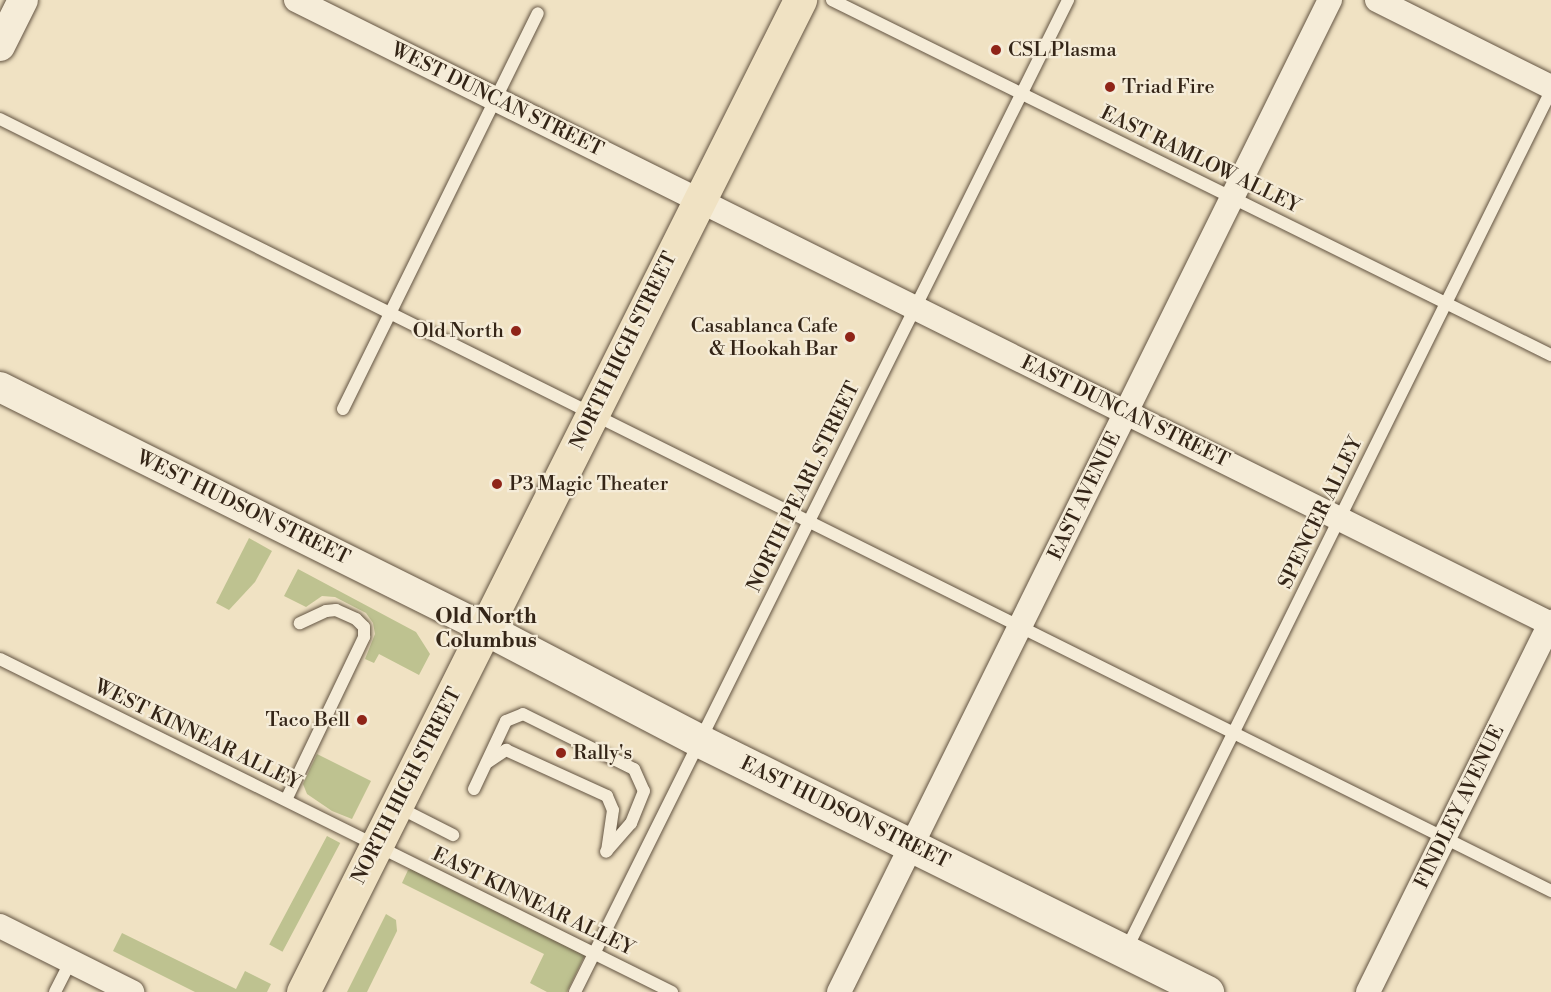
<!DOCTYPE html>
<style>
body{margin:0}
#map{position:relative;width:1551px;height:992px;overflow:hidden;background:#f0e2c3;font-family:"Libre Bodoni",serif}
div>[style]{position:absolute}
.green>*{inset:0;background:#bec290;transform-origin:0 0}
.roads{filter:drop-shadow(0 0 2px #635442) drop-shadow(0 0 2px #635442)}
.service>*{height:12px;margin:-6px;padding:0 6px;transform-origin:6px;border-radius:6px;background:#f5ecd8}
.minor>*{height:24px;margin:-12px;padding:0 12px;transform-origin:12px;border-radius:12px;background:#f5ecd8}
.tertiary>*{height:30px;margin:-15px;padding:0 15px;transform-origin:15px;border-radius:15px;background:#f5ecd8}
.secondary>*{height:33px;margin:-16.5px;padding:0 16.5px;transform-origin:16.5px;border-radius:16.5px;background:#f5ecd8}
.primary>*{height:33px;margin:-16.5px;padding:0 16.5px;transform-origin:16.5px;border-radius:16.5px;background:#f0e2c3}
.dots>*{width:16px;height:16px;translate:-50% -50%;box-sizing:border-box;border:3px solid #f5ecd8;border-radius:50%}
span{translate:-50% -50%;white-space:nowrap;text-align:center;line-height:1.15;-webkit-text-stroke:4.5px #f5ecd8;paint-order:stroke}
.poi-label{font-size:20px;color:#342517}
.left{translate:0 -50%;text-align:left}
.right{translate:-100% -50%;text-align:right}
.street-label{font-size:20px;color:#342517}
.neighbourhood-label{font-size:21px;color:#342517;font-weight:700}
</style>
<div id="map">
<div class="green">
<i style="clip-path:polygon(249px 538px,272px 551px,255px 582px,229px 610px,216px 603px)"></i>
<i style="clip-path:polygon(298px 569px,416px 632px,430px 654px,419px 675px,379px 654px,374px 663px,365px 659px,375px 634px,373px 623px,366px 613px,335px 597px,322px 596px,306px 607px,284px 596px)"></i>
<i style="clip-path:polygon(317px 754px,371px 781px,352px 819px,332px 811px,307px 794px,303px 784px)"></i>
<i style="left:327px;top:836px;width:15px;height:123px;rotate:28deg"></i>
<i style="clip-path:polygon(413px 869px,585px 955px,567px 992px,547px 992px,530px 983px,544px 954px,402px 883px,408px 870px)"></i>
<i style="clip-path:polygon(386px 914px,396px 920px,397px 931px,367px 992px,347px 992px)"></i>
<i style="clip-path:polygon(122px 933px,236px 989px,245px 971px,271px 984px,267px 992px,195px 992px,113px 951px)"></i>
</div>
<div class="roads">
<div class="service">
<i style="left:832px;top:0;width:802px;rotate:26.28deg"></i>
<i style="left:0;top:119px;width:1733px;rotate:26.46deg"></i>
<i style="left:343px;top:409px;width:441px;rotate:-63.8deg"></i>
<i style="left:0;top:659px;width:750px;rotate:26.36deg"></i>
<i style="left:488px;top:762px;width:22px;rotate:-34deg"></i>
<i style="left:506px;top:750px;width:111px;rotate:24.5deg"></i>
<i style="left:607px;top:796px;width:15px;rotate:67deg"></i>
<i style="left:613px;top:810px;width:41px;rotate:98.3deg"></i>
<i style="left:474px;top:789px;width:75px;rotate:-64.8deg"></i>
<i style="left:506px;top:721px;width:18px;rotate:-22deg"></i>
<i style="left:523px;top:714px;width:124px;rotate:26.4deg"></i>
<i style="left:634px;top:769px;width:24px;rotate:66deg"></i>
<i style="left:644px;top:791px;width:35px;rotate:112deg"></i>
<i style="left:631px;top:823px;width:38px;rotate:131deg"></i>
<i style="left:286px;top:800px;width:181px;rotate:-64.4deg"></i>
<i style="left:364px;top:637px;width:10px;rotate:-90deg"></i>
<i style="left:364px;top:627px;width:11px;rotate:-135deg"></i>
<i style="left:356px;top:619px;width:22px;rotate:-156deg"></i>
<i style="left:336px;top:610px;width:10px;rotate:174deg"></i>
<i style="left:326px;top:611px;width:29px;rotate:155deg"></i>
<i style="left:398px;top:807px;width:62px;rotate:27deg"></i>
<i style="left:1126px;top:950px;width:958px;rotate:-63.68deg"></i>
<i style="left:55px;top:992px;width:35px;rotate:-63deg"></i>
<i style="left:575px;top:992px;width:1108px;rotate:-63.57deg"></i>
</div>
<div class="minor">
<i style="left:296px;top:0;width:1402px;rotate:26.44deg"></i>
<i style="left:1377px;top:0;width:195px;rotate:26.6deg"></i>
<i style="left:0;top:926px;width:148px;rotate:26.6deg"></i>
<i style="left:839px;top:992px;width:1107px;rotate:-63.67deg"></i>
<i style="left:1368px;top:992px;width:413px;rotate:-63.7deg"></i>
</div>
<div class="tertiary">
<i style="left:0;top:46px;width:51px;rotate:-63.4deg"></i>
<i style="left:0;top:387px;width:543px;rotate:26.47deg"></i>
</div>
<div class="secondary">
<i style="left:486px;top:629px;width:242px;rotate:27.6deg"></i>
<i style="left:700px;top:741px;width:566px;rotate:26.34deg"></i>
</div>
<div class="primary">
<i style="left:303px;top:992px;width:1110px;rotate:-63.39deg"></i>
</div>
</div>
<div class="dots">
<i style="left:996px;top:50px;background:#8f2418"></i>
<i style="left:1110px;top:87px;background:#8f2418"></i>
<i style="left:516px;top:331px;background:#8f2418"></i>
<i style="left:850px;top:337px;background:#8f2418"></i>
<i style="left:497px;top:484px;background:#8f2418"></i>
<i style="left:362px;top:720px;background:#8f2418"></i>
<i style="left:561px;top:753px;background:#8f2418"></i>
</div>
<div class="poi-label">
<span class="left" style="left:1008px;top:50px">CSL Plasma</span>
<span class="left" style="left:1122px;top:87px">Triad Fire</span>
<span class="right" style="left:838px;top:338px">Casablanca Cafe<br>&amp; Hookah Bar</span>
<span class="right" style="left:504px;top:331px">Old North</span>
<span class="left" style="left:509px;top:484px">P3 Magic Theater</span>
<span class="right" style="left:350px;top:720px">Taco Bell</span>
<span class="left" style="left:573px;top:753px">Rally's</span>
</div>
<div class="street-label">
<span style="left:497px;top:100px;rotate:26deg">WEST DUNCAN STREET</span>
<span style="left:1200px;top:160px;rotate:26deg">EAST RAMLOW ALLEY</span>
<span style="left:624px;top:351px;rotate:-64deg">NORTH HIGH STREET</span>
<span style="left:1125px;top:412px;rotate:26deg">EAST DUNCAN STREET</span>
<span style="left:804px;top:487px;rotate:-64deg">NORTH PEARL STREET</span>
<span style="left:1085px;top:496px;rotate:-64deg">EAST AVENUE</span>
<span style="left:243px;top:508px;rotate:26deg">WEST HUDSON STREET</span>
<span style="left:1321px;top:513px;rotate:-64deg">SPENCER ALLEY</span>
<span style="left:197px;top:735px;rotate:26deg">WEST KINNEAR ALLEY</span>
<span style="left:407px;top:786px;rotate:-63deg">NORTH HIGH STREET</span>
<span style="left:1460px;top:807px;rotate:-64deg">FINDLEY AVENUE</span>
<span style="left:845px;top:813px;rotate:26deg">EAST HUDSON STREET</span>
<span style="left:533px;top:902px;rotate:26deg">EAST KINNEAR ALLEY</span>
</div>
<div class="neighbourhood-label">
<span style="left:486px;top:629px">Old North<br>Columbus</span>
</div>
</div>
